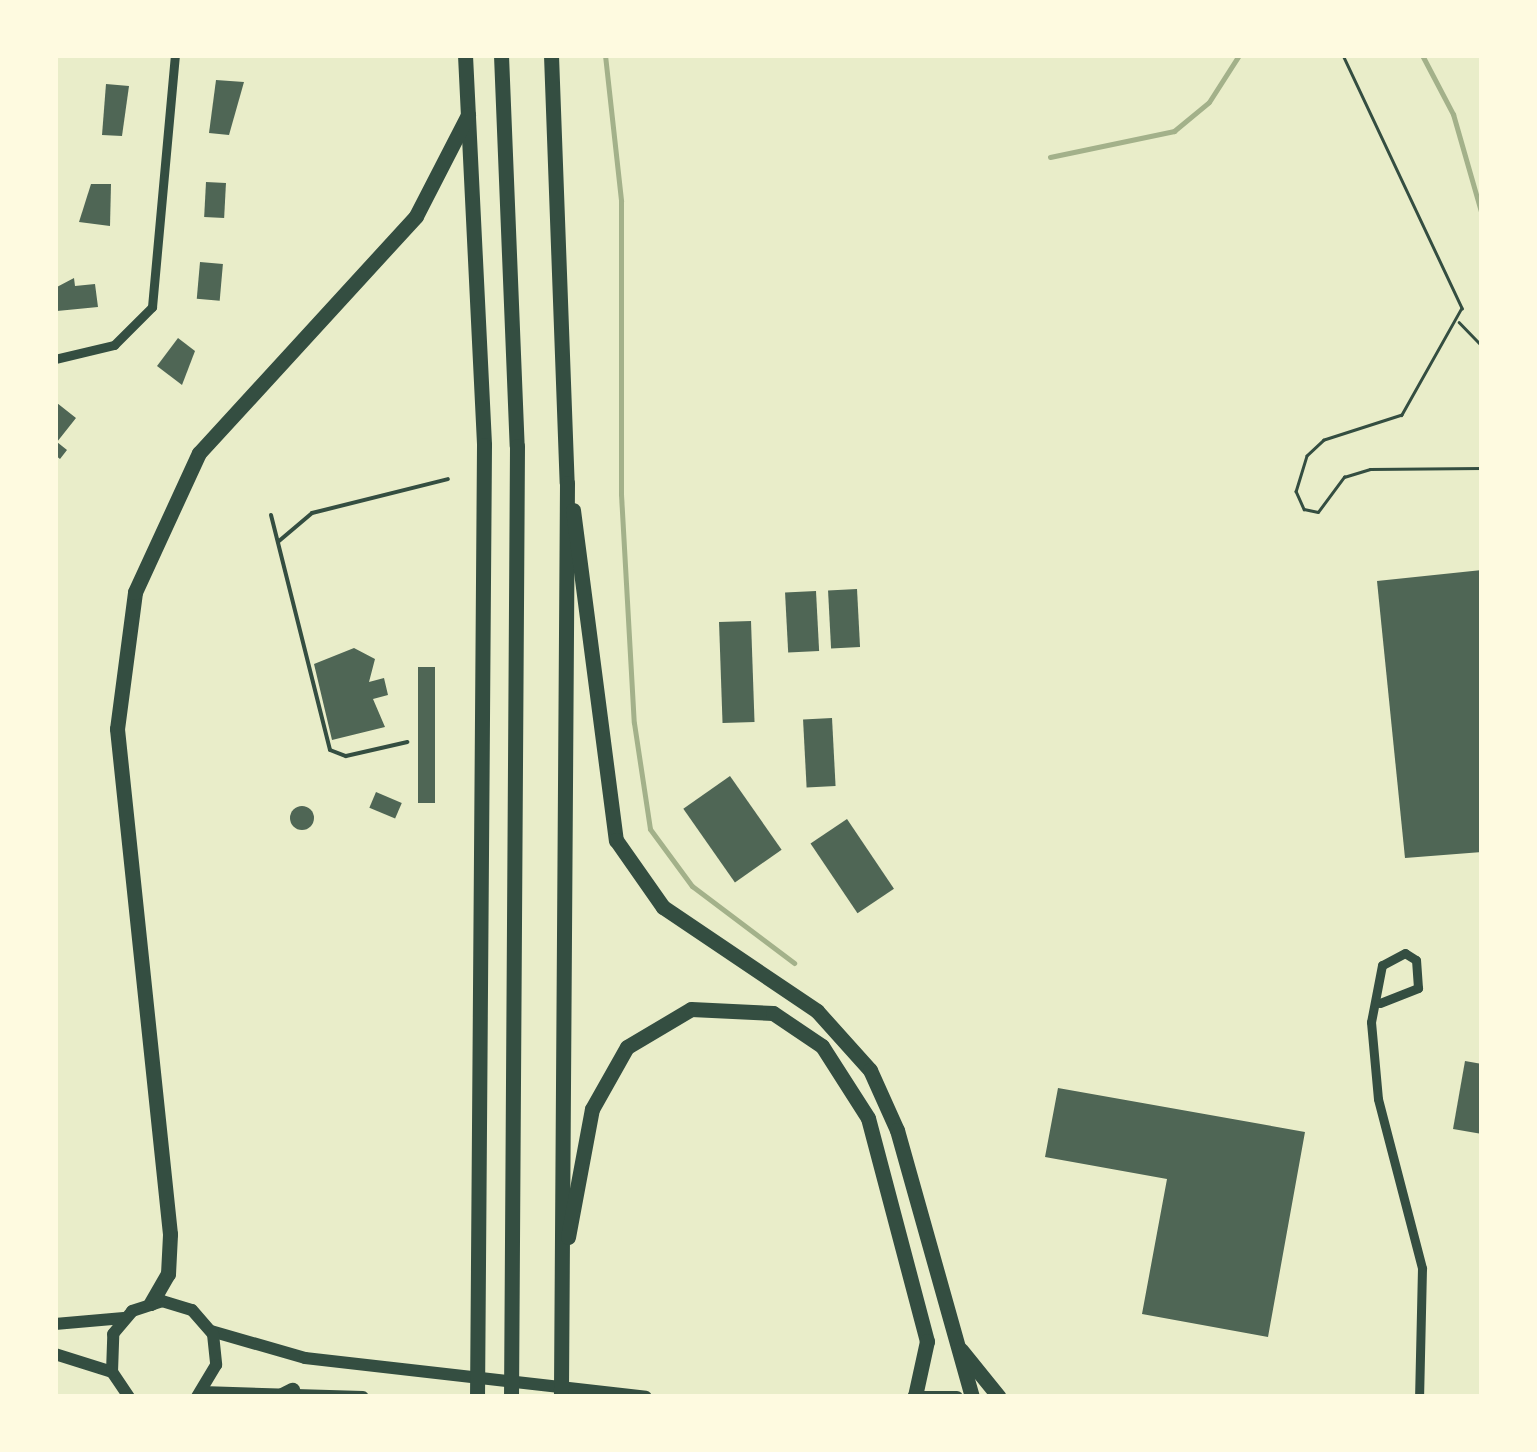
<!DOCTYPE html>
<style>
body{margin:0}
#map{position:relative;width:1537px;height:1452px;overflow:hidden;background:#e9edc9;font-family:"Varela Round",sans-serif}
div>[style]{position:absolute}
.stream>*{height:5px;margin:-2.5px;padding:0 2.5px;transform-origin:2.5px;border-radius:2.5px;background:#a3b18a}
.building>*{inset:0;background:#4f6655;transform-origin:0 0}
.round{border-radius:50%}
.path>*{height:2.5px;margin:-1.25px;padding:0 1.25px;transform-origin:1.25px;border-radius:1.25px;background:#344e41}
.service>*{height:4px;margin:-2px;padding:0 2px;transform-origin:2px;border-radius:2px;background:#344e41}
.minor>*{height:9px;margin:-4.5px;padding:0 4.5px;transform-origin:4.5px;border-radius:4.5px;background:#344e41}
.secondary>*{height:12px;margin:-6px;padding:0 6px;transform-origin:6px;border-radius:6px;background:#344e41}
.motorway>*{height:15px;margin:-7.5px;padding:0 7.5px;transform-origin:7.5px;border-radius:7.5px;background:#344e41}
span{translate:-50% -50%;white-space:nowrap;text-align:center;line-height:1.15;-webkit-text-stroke:9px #fefae0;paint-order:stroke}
.frame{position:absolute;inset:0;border:58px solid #fefae0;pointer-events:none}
</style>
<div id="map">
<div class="stream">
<i style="left:605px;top:55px;width:147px;rotate:83.7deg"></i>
<i style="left:621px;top:201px;width:293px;rotate:90deg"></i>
<i style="left:621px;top:494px;width:229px;rotate:86.8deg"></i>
<i style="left:634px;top:723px;width:107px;rotate:81.4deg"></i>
<i style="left:650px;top:829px;width:71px;rotate:53.6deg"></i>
<i style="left:692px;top:886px;width:128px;rotate:37deg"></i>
<i style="left:1422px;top:55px;width:67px;rotate:62.3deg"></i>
<i style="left:1453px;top:114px;width:105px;rotate:74deg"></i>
<i style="left:1050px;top:157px;width:127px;rotate:-11.8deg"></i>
<i style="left:1174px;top:131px;width:45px;rotate:-39.6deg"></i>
<i style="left:1209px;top:102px;width:56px;rotate:-57.4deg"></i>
</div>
<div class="building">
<i style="clip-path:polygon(216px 80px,244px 82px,229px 135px,209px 133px)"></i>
<i style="clip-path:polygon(106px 84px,129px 86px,122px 136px,102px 135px)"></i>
<i style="left:206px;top:182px;width:20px;height:35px;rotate:3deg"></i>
<i style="clip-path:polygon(91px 184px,111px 184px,110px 226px,79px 222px)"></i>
<i style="left:200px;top:262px;width:23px;height:37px;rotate:5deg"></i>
<i style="clip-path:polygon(74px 278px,75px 286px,95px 284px,98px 307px,57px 311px,55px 288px)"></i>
<i style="clip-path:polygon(178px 338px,195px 351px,182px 385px,157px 366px)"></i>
<i style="clip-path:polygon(57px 403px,76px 418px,57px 442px,67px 450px,60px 459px,55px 455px)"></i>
<i style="clip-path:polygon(1482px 570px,1482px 852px,1405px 858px,1377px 581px)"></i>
<i style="left:857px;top:589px;width:58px;height:29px;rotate:87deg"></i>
<i style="left:816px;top:591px;width:60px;height:31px;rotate:87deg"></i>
<i style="left:751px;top:621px;width:101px;height:32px;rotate:88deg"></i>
<i style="clip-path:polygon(354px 648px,375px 659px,369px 682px,384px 678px,388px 695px,373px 699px,385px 727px,332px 740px,314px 664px)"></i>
<i style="left:418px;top:667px;width:17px;height:136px"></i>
<i style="left:832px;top:718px;width:68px;height:29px;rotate:87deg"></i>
<i style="left:730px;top:776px;width:90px;height:57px;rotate:55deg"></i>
<i style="left:376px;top:792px;width:28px;height:17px;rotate:23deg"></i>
<i class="round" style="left:290px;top:806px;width:24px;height:24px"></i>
<i style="left:847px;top:819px;width:84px;height:44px;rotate:56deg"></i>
<i style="clip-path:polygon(1465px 1061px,1482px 1064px,1482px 1134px,1453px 1129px)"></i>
<i style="clip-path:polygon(1058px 1088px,1305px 1132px,1268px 1337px,1142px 1314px,1167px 1179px,1045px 1157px)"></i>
</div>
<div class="path">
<i style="left:1343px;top:55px;width:280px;rotate:64.8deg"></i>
<i style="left:1462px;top:308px;width:123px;rotate:119.3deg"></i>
<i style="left:1402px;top:415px;width:82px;rotate:162.2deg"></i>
<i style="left:1324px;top:440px;width:23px;rotate:137deg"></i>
<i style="left:1307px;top:456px;width:37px;rotate:107deg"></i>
<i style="left:1296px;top:491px;width:20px;rotate:66deg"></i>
<i style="left:1304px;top:509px;width:14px;rotate:12deg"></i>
<i style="left:1318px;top:512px;width:44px;rotate:-53.4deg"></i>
<i style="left:1344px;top:477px;width:27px;rotate:-17deg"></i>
<i style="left:1370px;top:469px;width:112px;rotate:-0.5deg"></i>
<i style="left:1459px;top:322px;width:33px;rotate:46deg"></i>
</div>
<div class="service">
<i style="left:271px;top:515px;width:242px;rotate:75.9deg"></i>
<i style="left:330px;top:750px;width:17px;rotate:21deg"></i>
<i style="left:346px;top:756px;width:63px;rotate:-12.9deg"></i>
<i style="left:279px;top:541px;width:43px;rotate:-40.3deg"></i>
<i style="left:312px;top:513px;width:140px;rotate:-14deg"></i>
</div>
<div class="minor">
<i style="left:55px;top:359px;width:61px;rotate:-13.3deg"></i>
<i style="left:114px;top:345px;width:54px;rotate:-45deg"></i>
<i style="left:152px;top:307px;width:253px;rotate:-84.8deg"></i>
<i style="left:1380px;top:1003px;width:41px;rotate:-21.5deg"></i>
<i style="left:1418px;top:988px;width:28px;rotate:-94deg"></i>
<i style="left:1416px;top:960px;width:13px;rotate:-148deg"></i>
<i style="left:1405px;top:953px;width:26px;rotate:152deg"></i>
<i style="left:1382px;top:965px;width:58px;rotate:100.9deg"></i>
<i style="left:1371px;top:1022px;width:77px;rotate:84.8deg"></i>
<i style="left:1378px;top:1099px;width:175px;rotate:75.4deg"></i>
<i style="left:1422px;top:1268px;width:129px;rotate:91.3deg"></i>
</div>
<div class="secondary">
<i style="left:55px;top:1324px;width:69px;rotate:-5deg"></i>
<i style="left:211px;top:1331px;width:98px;rotate:16deg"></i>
<i style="left:305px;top:1358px;width:343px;rotate:6.5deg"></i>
<i style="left:55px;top:1354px;width:60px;rotate:17.5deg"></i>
<i style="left:202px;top:1392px;width:161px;rotate:1.8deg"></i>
<i style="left:129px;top:1397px;width:30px;rotate:-124deg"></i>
<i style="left:112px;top:1372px;width:38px;rotate:-88deg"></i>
<i style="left:113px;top:1334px;width:30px;rotate:-50deg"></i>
<i style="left:132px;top:1311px;width:32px;rotate:-18deg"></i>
<i style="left:162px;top:1301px;width:31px;rotate:17deg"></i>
<i style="left:192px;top:1310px;width:32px;rotate:49deg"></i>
<i style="left:213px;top:1334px;width:31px;rotate:84deg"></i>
<i style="left:216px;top:1365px;width:37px;rotate:121deg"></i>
<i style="left:913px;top:1397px;width:44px"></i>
</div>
<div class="motorway">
<i style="left:465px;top:55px;width:390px;rotate:87.2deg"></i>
<i style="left:484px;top:445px;width:952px;rotate:90.42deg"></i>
<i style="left:501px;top:55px;width:391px;rotate:87.7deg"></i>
<i style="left:517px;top:446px;width:951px;rotate:90.36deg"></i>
<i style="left:551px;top:55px;width:428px;rotate:87.9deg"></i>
<i style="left:567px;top:483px;width:914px;rotate:90.38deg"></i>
<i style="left:573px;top:510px;width:333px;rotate:82.6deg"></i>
<i style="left:616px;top:840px;width:82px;rotate:55deg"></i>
<i style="left:663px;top:907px;width:186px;rotate:34deg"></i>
<i style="left:817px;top:1011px;width:79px;rotate:48.1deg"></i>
<i style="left:870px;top:1070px;width:66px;rotate:65.8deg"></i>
<i style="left:897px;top:1130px;width:277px;rotate:74.3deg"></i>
<i style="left:568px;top:1237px;width:130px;rotate:-79.4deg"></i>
<i style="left:592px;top:1109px;width:71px;rotate:-60.6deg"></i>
<i style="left:627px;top:1047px;width:74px;rotate:-30.7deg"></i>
<i style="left:691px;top:1009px;width:82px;rotate:2.8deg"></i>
<i style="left:773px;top:1013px;width:59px;rotate:34deg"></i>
<i style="left:822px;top:1046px;width:85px;rotate:57.4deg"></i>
<i style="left:868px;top:1118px;width:231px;rotate:75.2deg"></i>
<i style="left:927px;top:1341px;width:56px;rotate:102.3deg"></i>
<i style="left:151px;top:1303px;width:34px;rotate:-60deg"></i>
<i style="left:168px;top:1274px;width:40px;rotate:-87.1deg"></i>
<i style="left:170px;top:1234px;width:508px;rotate:-95.99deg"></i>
<i style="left:117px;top:729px;width:138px;rotate:-82.5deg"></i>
<i style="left:135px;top:592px;width:153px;rotate:-65.3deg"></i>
<i style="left:199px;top:453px;width:321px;rotate:-47.5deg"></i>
<i style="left:416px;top:216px;width:114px;rotate:-62.8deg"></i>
<i style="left:961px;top:1350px;width:60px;rotate:51deg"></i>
<i style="left:278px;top:1397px;width:16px;rotate:-27deg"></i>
</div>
<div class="frame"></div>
</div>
